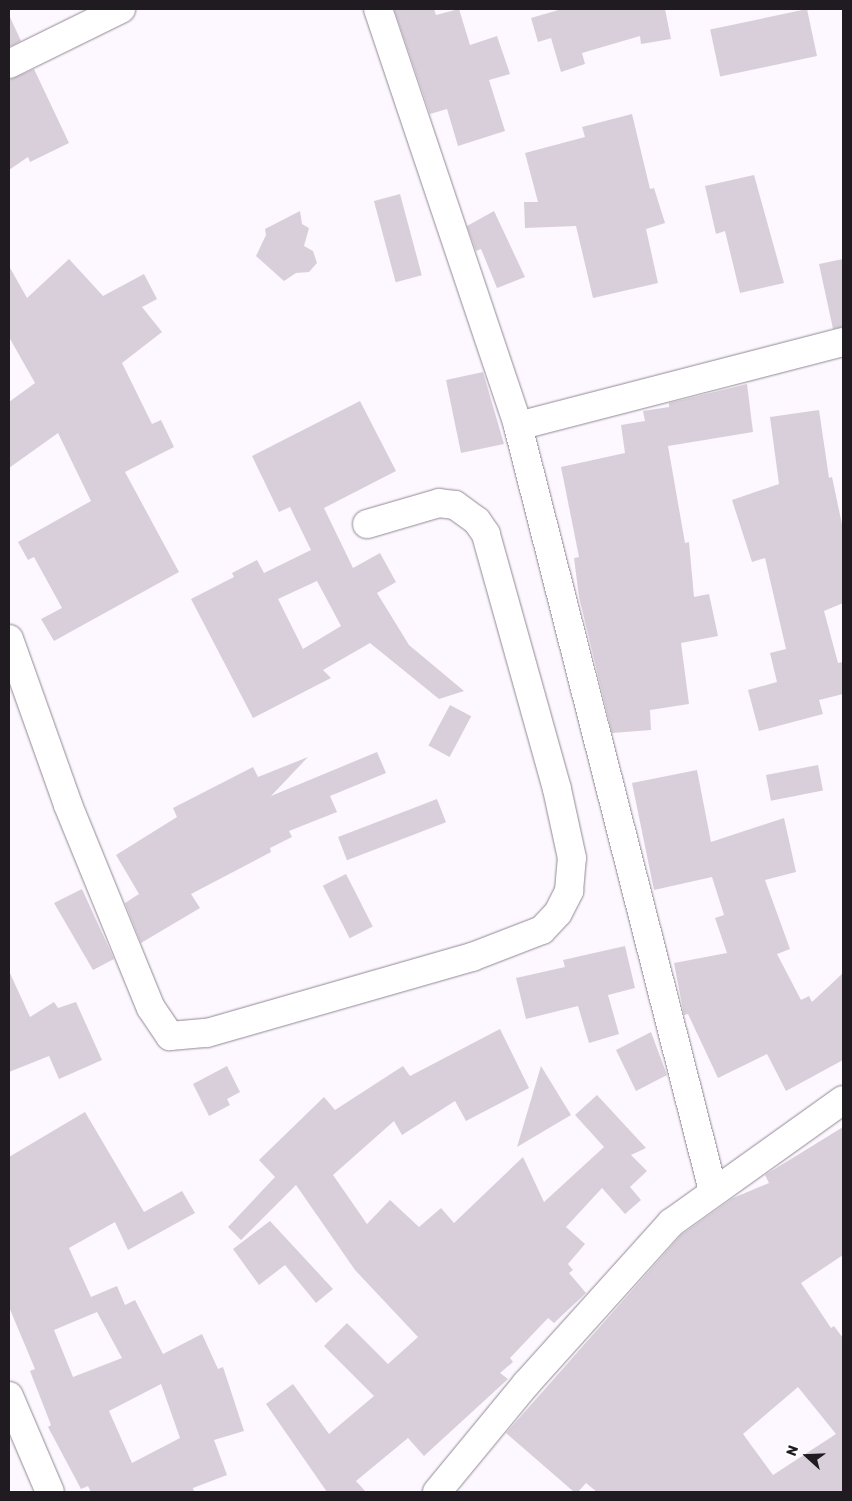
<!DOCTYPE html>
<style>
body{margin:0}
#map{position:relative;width:852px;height:1501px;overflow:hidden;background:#fdf7ff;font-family:Rubik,sans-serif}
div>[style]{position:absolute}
.building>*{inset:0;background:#d8cfdb;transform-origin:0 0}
.roads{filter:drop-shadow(0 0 1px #918893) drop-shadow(0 0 1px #918893)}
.minor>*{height:28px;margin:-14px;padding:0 14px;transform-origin:14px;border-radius:14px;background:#fff}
.tertiary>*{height:28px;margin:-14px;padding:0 14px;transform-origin:14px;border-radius:14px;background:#fff}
span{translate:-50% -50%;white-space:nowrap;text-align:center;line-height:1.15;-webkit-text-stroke:4px #fff;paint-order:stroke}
.frame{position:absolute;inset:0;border:10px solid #1f1b20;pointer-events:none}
.north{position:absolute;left:782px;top:1431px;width:50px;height:50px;-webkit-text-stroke:4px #fff;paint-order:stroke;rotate:290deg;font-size:14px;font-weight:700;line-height:20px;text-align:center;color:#1f1b20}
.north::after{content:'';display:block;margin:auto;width:18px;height:22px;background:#1f1b20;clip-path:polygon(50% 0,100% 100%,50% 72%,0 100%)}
</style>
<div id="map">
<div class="building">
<i style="clip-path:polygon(394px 9px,434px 9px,436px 15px,459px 9px,470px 45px,497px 36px,510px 74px,489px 80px,505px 131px,458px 146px,447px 109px,430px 114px)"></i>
<i style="clip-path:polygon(562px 9px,665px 9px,671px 39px,641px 44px,640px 36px,582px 53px,585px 64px,561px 72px,551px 38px,538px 42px,531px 18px)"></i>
<i style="left:807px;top:9px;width:48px;height:99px;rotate:78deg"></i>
<i style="clip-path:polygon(9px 15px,21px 41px,9px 47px)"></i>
<i style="clip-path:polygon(34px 69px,69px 143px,30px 162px,28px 157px,9px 170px,9px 80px)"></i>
<i style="clip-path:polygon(632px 114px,650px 189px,654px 188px,665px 223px,646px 229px,658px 283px,593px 298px,576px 226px,525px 228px,524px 202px,538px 202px,525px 153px,585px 137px,582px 127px)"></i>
<i style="clip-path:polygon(754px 175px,784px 283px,740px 293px,725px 231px,716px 234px,705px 186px)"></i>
<i style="left:400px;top:194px;width:84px;height:27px;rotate:75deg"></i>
<i style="clip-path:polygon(300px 211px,302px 224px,309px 228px,304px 246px,313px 251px,317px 263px,309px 272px,296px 273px,284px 281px,256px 256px,266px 235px,265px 229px)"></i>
<i style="clip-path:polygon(494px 211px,525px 277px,497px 288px,481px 249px,476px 251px,467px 226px)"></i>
<i style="clip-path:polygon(69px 259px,103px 296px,144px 274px,157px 299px,142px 307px,162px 332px,122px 363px,152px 424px,161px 420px,174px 447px,125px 472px,179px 572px,54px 641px,41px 619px,62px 608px,34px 557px,28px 560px,18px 542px,91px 501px,58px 433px,9px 468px,9px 402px,35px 383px,9px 337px,9px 266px,27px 298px)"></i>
<i style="clip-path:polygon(843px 259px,843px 327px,833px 329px,819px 264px)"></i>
<i style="clip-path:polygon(483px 372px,504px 444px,461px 453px,446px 380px)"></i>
<i style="clip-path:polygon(747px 384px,753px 432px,668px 446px,685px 543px,689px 542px,694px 597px,709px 594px,718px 636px,681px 643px,689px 704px,650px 710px,651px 730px,612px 733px,579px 597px,574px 558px,579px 557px,561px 467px,625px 453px,621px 425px,645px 421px,643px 411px,669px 407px,669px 403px)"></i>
<i style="clip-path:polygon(evenodd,360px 401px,396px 471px,324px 508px,353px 568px,380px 553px,396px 582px,377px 593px,409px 645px,464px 691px,439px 699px,370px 643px,323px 670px,331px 678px,253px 718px,191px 599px,234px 577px,232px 573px,257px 560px,264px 573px,311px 550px,290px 507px,279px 512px,252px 456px,360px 401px,317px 581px,341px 626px,303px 649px,278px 599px,317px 581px)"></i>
<i style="clip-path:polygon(819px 410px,829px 478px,832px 477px,843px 529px,843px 603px,824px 611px,838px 663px,843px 662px,843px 694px,819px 700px,823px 714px,759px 731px,748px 690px,777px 682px,770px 653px,786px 649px,765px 558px,752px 562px,732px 500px,779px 484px,770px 417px)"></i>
<i style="left:450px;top:705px;width:24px;height:46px;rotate:28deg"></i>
<i style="clip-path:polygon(377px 752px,386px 773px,330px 796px,337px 812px,289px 831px,292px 837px,270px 848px,271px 852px,191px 894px,200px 908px,141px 943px,125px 903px,139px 894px,116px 855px,177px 817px,173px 808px,253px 767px,258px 777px,308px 757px,271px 796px)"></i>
<i style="left:818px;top:765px;width:26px;height:53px;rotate:79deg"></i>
<i style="clip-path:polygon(697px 770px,711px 842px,784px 818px,796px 872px,765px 880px,790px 949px,777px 954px,801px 1000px,809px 996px,812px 1002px,843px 973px,843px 1060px,786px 1091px,767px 1054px,718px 1078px,688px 1014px,684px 1015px,674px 963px,727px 953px,715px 918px,724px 915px,712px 877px,654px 890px,632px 783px)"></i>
<i style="left:437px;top:799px;width:25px;height:106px;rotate:69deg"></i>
<i style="left:346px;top:874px;width:59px;height:26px;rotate:63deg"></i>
<i style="clip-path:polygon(82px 889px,114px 959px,93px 970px,54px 903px)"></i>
<i style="clip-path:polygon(625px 946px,635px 988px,608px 995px,619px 1034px,589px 1043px,578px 1006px,526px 1019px,516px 978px,565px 967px,563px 960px)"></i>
<i style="clip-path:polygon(9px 971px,30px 1017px,54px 1002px,58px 1008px,76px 1002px,102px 1060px,59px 1079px,49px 1056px,9px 1072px)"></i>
<i style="clip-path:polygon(500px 1029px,529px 1088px,466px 1121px,455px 1101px,402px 1135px,394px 1121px,333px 1175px,367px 1224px,390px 1200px,419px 1227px,441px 1208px,454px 1223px,523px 1157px,544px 1202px,604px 1147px,575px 1115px,597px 1095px,646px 1148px,631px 1155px,647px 1171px,630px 1187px,641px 1200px,625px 1214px,602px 1188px,566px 1227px,585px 1244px,568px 1264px,573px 1270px,569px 1273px,586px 1293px,554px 1323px,548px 1318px,510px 1358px,513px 1362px,500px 1373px,508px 1379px,424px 1456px,408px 1438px,356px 1481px,366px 1492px,327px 1492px,266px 1404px,293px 1384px,329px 1434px,374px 1396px,324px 1346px,347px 1323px,388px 1364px,418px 1337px,355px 1270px,296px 1185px,241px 1240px,228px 1227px,275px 1177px,259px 1160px,324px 1097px,335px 1110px,403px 1066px,410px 1076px)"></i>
<i style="clip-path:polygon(651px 1032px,667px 1075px,636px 1091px,616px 1050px)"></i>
<i style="clip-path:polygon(227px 1066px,240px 1092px,227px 1099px,230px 1105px,209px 1116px,193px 1084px)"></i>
<i style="clip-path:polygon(541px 1066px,571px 1115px,517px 1147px)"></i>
<i style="clip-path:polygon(evenodd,85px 1112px,144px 1212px,182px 1191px,195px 1213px,128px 1250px,115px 1222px,69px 1248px,91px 1297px,117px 1286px,125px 1305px,135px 1300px,163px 1354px,202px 1334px,218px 1369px,223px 1367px,244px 1431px,214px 1440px,227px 1475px,193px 1488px,194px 1492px,91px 1492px,88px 1486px,81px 1489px,48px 1427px,51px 1425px,30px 1371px,35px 1369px,9px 1307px,9px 1157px,85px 1112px,97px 1312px,122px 1358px,73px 1377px,54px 1330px,97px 1312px,85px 1112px,161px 1384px,180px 1438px,132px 1463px,109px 1411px,161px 1384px)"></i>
<i style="clip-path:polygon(evenodd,843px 1127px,843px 1255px,801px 1283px,831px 1328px,834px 1326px,843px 1338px,843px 1492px,597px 1492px,586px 1483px,578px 1492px,574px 1492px,506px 1433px,681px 1235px,733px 1198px,769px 1183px,765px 1175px,843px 1127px,798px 1387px,836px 1434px,773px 1475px,743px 1434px,798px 1387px)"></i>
<i style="clip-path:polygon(270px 1221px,333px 1289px,316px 1303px,285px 1265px,259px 1285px,233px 1249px)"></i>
</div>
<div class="roads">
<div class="minor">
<i style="left:378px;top:9px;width:440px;rotate:71.4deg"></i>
<i style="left:518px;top:426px;width:789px;rotate:75.7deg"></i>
<i style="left:9px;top:64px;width:125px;rotate:-26.2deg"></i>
<i style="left:518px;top:426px;width:336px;rotate:-14.5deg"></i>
<i style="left:9px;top:639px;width:176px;rotate:70.4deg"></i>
<i style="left:68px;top:805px;width:219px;rotate:67.8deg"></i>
<i style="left:151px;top:1008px;width:34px;rotate:56deg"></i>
<i style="left:170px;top:1036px;width:37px;rotate:-5deg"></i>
<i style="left:207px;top:1033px;width:276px;rotate:-16deg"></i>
<i style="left:472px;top:957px;width:75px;rotate:-21.1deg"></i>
<i style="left:542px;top:930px;width:23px;rotate:-47deg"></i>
<i style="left:558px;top:913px;width:25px;rotate:-63deg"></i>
<i style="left:569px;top:891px;width:33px;rotate:-85deg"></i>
<i style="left:572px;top:858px;width:71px;rotate:-102.3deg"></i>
<i style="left:557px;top:789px;width:265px;rotate:-105.6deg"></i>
<i style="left:486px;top:534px;width:16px;rotate:-125deg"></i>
<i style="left:477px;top:521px;width:27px;rotate:-144deg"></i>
<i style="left:455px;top:505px;width:16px;rotate:-173deg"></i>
<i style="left:439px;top:503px;width:75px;rotate:163.7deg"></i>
<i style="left:437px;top:1492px;width:140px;rotate:-50.5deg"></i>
<i style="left:526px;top:1384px;width:217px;rotate:-48deg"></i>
<i style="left:671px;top:1223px;width:211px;rotate:-35.6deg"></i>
</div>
<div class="tertiary">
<i style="left:9px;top:1396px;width:104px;rotate:66.9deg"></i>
</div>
</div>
<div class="frame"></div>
<div class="north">N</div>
</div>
